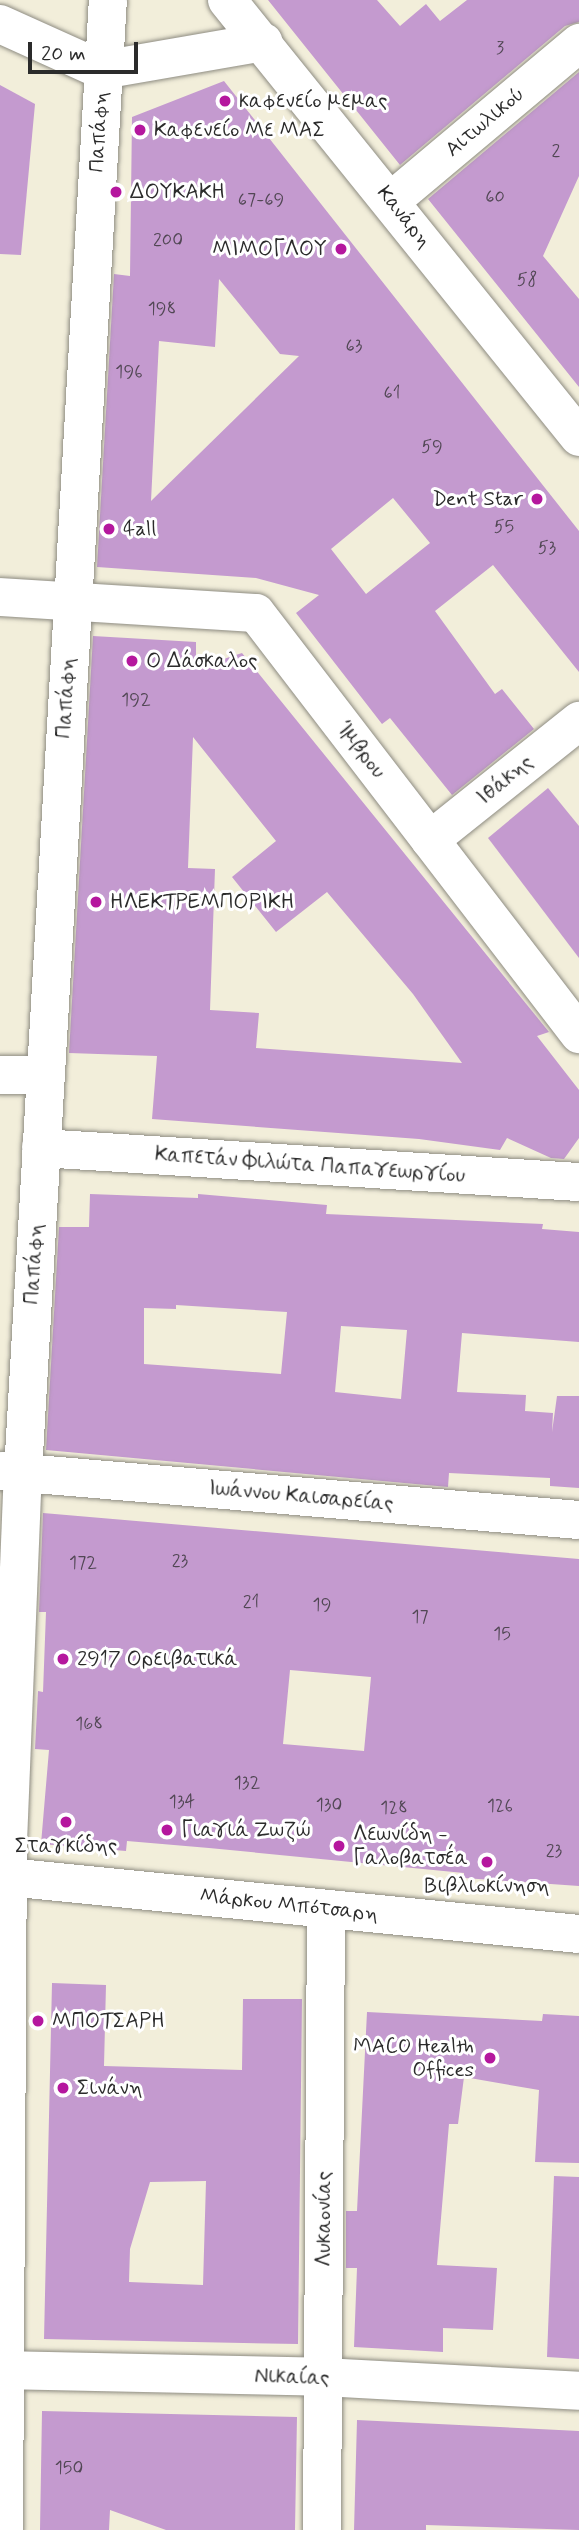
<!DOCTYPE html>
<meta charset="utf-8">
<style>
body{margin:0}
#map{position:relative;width:579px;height:2530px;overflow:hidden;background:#f2eeda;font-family:Mynerve,sans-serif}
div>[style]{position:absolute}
.building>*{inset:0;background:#c49acf}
.roads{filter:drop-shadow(0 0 2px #8e8c82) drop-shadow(0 0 2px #8e8c82)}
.minor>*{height:38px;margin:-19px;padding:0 19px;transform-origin:19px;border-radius:19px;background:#fff}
.tertiary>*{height:38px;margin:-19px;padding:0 19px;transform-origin:19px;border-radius:19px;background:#fff}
.secondary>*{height:38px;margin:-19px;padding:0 19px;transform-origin:19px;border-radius:19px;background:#fff}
.dots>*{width:19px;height:19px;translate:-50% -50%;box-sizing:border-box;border:4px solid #fff;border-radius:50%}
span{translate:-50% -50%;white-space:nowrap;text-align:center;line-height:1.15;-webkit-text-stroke:6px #fff;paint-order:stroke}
.number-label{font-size:18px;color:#514754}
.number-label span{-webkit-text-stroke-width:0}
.poi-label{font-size:21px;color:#2b2b2b}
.left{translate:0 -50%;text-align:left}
.right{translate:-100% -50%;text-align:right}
.street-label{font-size:21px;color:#2b2b2b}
.scale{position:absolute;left:28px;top:42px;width:110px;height:32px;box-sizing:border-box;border:4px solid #2b2b2b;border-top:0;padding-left:9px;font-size:21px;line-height:24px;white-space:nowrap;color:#2b2b2b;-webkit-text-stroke:5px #fff;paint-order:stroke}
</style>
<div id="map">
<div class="building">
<i style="clip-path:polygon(268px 0,377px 0,400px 26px,426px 4px,440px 21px,467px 0,579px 0,579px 22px,565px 26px,400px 165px)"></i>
<i style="clip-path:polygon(579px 72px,579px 176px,543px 256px,579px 299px,579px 387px,428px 199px)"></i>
<i style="clip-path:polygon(evenodd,224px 81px,579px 531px,579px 672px,493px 565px,435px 611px,495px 694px,502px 689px,534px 729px,452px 795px,390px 718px,382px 724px,296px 613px,319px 595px,256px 578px,97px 567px,114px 274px,130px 276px,132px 117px,224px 81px,219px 279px,280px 354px,299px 356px,151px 501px,159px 341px,215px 347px,219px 279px,224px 81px,393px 498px,430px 543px,366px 594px,331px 549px,393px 498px)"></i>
<i style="clip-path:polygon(0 85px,35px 104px,21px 255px,0 254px)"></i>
<i style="clip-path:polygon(evenodd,93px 636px,196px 642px,196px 668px,242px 653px,549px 1032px,537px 1036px,579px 1090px,579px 1138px,564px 1159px,551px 1158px,507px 1138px,500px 1150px,419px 1139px,152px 1119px,157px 1056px,69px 1053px,93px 636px,193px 737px,276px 841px,232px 877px,276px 932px,327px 892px,413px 994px,462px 1063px,256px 1048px,259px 1013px,210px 1010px,215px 869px,188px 868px,193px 737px)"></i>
<i style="clip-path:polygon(548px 788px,579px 826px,579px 958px,488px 838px)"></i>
<i style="clip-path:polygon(evenodd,90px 1194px,198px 1198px,198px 1194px,327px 1205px,326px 1214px,543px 1224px,542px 1229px,579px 1232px,579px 1342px,462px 1333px,457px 1392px,526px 1395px,525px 1411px,553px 1413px,552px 1432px,557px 1396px,579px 1396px,579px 1488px,550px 1486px,550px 1478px,449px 1473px,448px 1487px,46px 1450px,59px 1227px,89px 1227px,90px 1194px,176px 1305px,287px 1312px,281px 1374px,144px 1364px,144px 1308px,176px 1309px,176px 1305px,90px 1194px,341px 1326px,407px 1330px,401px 1399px,335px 1392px,341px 1326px)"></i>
<i style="clip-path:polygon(evenodd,43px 1513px,579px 1559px,579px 1886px,464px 1878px,464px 1873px,209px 1848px,127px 1841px,126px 1851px,41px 1844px,49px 1750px,35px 1749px,38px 1691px,43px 1692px,46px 1612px,39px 1612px,43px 1513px,290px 1670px,371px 1677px,364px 1751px,283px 1744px,290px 1670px)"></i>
<i style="clip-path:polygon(evenodd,52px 1983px,106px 1985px,104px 2066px,242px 2070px,243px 1999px,302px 1999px,298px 2344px,44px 2339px,52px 1983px,206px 2181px,203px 2285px,129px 2282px,130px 2249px,150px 2182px,206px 2181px)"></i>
<i style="clip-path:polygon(367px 2012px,542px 2021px,543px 2014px,579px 2016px,579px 2163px,535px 2162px,539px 2090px,464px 2077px,458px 2124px,449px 2124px,437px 2265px,497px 2268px,493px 2330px,443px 2328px,443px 2352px,354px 2347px,357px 2268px,346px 2268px,346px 2211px,357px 2211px)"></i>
<i style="clip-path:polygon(554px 2176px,579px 2177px,579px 2359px,547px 2357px)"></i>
<i style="clip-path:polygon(42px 2411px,297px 2417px,295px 2530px,166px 2530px,110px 2510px,109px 2530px,40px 2530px)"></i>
<i style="clip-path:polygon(357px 2420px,579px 2431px,579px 2530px,426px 2525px,426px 2530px,354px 2530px)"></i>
</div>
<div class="roads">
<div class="minor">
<i style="left:391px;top:201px;width:246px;rotate:-40deg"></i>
<i style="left:0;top:597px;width:256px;rotate:3.6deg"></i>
<i style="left:256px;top:613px;width:531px;rotate:52.5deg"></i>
<i style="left:430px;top:840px;width:191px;rotate:-38.6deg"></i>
<i style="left:0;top:1075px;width:45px"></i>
<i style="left:41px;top:1148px;width:539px;rotate:3.62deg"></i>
<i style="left:0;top:1471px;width:581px;rotate:4.84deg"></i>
<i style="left:0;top:2370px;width:323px;rotate:1.2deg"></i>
<i style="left:323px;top:2377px;width:256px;rotate:3.1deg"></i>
<i style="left:322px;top:2530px;width:621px;rotate:-89.63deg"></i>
</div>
<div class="tertiary">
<i style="left:227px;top:0;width:561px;rotate:51.15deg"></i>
<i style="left:0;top:24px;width:112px;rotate:24.3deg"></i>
<i style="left:102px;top:70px;width:164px;rotate:-9.8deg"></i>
</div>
<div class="secondary">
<i style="left:8px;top:1877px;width:574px;rotate:5.7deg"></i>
<i style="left:4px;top:2530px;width:688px;rotate:-89.67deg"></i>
<i style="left:8px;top:1842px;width:370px;rotate:-87.7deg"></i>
<i style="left:23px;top:1472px;width:1474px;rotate:-86.7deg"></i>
</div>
</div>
<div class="dots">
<i style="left:225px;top:101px;background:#b5179e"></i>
<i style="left:140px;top:130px;background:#b5179e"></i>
<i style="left:116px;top:192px;background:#b5179e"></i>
<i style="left:341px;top:249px;background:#b5179e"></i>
<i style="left:537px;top:499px;background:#b5179e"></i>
<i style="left:109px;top:529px;background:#b5179e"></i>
<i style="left:132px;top:661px;background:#b5179e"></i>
<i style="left:96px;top:902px;background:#b5179e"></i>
<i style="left:63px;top:1659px;background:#b5179e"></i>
<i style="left:66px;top:1822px;background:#b5179e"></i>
<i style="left:167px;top:1830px;background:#b5179e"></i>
<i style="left:339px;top:1846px;background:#b5179e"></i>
<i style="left:487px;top:1862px;background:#b5179e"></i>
<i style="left:38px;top:2021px;background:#b5179e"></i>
<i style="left:490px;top:2058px;background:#b5179e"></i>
<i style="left:63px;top:2088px;background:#b5179e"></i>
</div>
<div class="number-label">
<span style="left:500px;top:48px">3</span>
<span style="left:556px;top:151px">2</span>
<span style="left:495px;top:197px">60</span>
<span style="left:261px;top:200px">67-69</span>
<span style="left:168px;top:240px">200</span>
<span style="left:527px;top:280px">58</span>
<span style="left:162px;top:309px">198</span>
<span style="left:354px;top:346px">63</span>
<span style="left:129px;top:372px">196</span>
<span style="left:392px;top:393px">61</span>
<span style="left:432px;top:447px">59</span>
<span style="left:504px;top:527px">55</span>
<span style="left:547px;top:548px">53</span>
<span style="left:136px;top:700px">192</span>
<span style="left:180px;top:1561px">23</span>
<span style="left:83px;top:1563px">172</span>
<span style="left:251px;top:1602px">21</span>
<span style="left:322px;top:1605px">19</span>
<span style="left:420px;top:1617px">17</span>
<span style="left:502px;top:1634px">15</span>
<span style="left:89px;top:1724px">168</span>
<span style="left:247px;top:1783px">132</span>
<span style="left:182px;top:1802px">134</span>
<span style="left:329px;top:1805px">130</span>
<span style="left:500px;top:1806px">126</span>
<span style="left:394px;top:1808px">128</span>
<span style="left:554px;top:1851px">23</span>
<span style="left:69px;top:2468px">150</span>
</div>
<div class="poi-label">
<span class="left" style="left:239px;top:101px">καφενείο μεμας</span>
<span class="left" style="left:154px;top:130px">Καφενείο Με ΜΑΣ</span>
<span class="left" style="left:130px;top:192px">ΔΟΥΚΑΚΗ</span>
<span class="right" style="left:327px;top:249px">ΜΙΜΟΓΛΟΥ</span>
<span class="right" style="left:523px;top:499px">Dent Star</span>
<span class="left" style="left:123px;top:529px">4all</span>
<span class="left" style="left:146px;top:661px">Ο Δάσκαλος</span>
<span class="left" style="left:110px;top:902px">ΗΛΕΚΤΡΕΜΠΟΡΙΚΗ</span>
<span class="left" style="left:77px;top:1659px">2917 Ορειβατικά</span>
<span class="left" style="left:181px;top:1830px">Γιαγιά Ζωζώ</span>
<span class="left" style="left:353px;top:1846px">Λεωνίδη -<br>Γαλοβατσέα</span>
<span style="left:66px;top:1846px">Σταγκίδης</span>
<span style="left:487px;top:1886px">Βιβλιοκίνηση</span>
<span class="left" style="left:52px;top:2021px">ΜΠΟΤΣΑΡΗ</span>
<span class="right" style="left:474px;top:2058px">MACO Health<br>Offices</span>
<span class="left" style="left:77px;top:2088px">Σινάνη</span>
</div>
<div class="street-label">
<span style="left:485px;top:122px;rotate:-40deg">Αιτωλικού</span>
<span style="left:99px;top:132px;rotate:-87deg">Παπάφη</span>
<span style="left:404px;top:217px;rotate:51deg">Κανάρη</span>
<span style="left:66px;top:698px;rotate:-87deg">Παπάφη</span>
<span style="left:361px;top:750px;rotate:52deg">Ίμβρου</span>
<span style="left:505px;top:780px;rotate:-39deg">Ιθάκης</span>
<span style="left:310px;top:1165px;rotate:4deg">Καπετάν Φιλώτα Παπαγεωργίου</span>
<span style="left:34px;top:1264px;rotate:-87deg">Παπάφη</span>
<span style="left:301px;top:1496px;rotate:5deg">Ιωάννου Καισαρείας</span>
<span style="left:289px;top:1905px;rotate:6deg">Μάρκου Μπότσαρη</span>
<span style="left:324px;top:2219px;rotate:-90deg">Λυκαονίας</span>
<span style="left:292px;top:2377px;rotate:2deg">Νικαίας</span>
</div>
<div class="scale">20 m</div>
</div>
